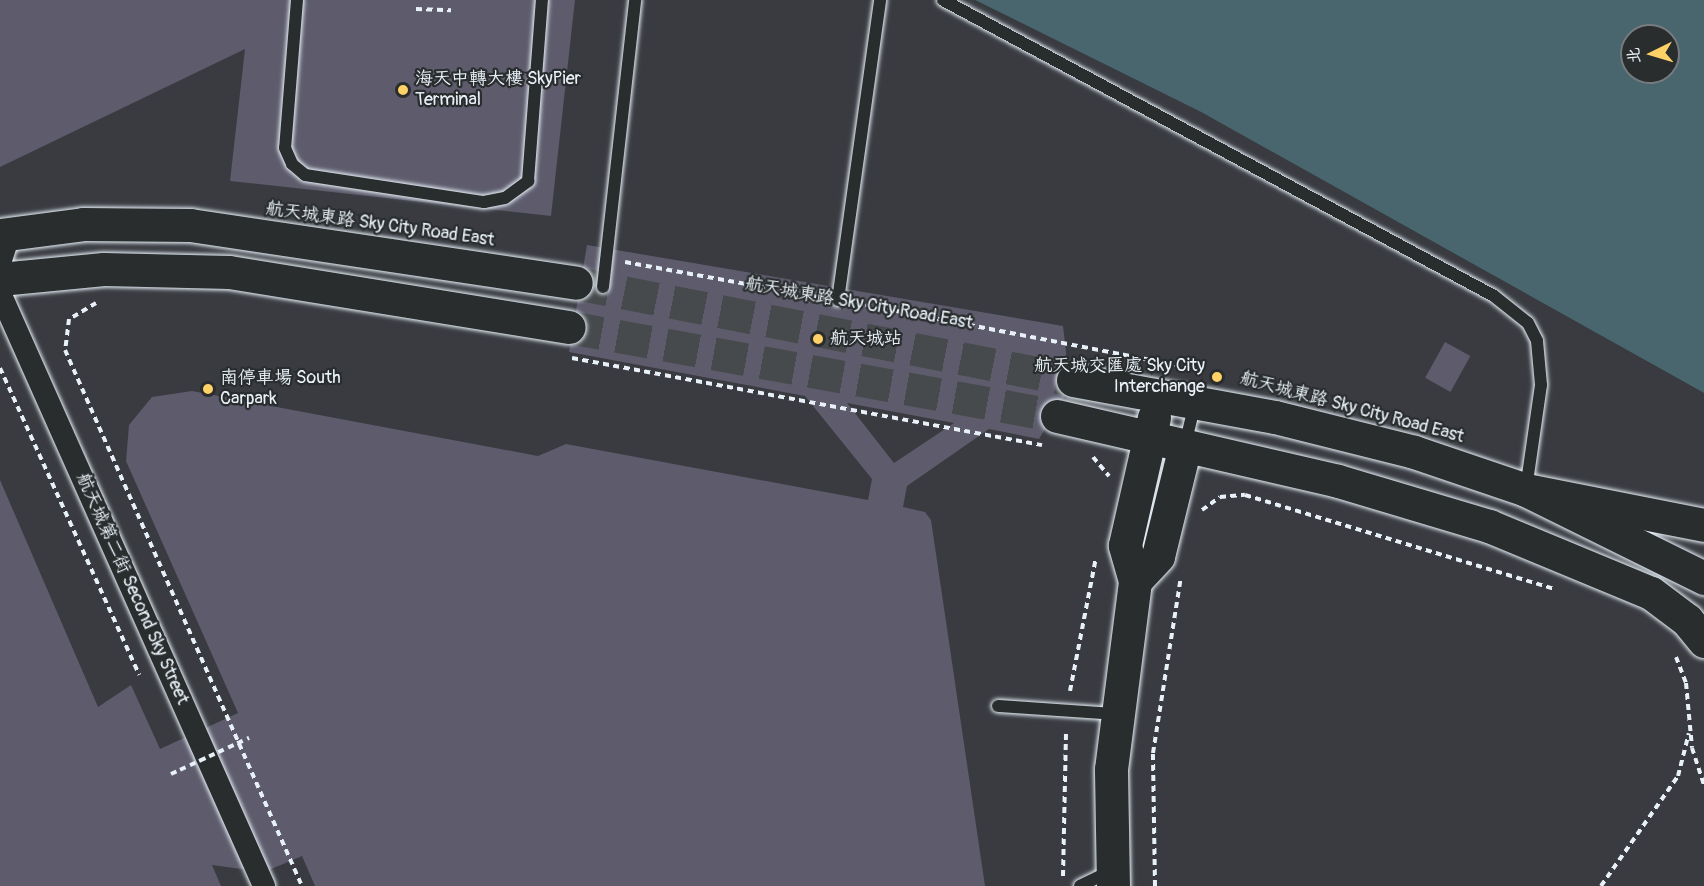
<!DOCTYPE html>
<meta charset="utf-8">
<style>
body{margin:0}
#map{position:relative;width:1704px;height:886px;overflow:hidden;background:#2a2d2e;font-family:Pangolin,"LXGW WenKai TC",sans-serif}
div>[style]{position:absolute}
.built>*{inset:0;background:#393b41}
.water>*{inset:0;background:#49656d}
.building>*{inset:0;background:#5d5b6c;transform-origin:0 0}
.secondary-tunnel>*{height:33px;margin-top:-16.5px;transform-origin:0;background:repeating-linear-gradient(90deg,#464a4c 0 33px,transparent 0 49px)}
.path>*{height:4px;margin-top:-2px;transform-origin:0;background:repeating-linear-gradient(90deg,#e8f1f8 0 6px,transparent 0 10.5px)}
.roads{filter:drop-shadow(0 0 2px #e8f1f8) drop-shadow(0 0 2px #e8f1f8)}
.lane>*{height:12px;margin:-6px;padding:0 6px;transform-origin:6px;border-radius:6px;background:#2a2d2e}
.street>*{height:22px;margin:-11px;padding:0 11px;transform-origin:11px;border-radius:11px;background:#2a2d2e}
.secondary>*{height:33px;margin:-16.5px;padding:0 16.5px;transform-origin:16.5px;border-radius:16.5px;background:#2a2d2e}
.primary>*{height:33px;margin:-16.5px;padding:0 16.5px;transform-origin:16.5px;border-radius:16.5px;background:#2a2d2e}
.path-bridge>*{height:4px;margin-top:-2px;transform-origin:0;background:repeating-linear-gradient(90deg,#e8f1f8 0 6px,transparent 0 10.5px)}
.dots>*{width:16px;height:16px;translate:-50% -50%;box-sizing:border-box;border:3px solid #2a2d2e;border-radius:50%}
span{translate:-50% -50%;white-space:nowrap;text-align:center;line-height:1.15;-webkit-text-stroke:4.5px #2a2d2e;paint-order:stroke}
.poi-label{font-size:18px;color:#e8f1f8}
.left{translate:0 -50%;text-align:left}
.right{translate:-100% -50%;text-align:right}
.street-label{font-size:18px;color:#e8f1f8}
.north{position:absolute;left:1620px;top:24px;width:60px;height:60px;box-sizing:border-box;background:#2a2d2e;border:2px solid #767b7f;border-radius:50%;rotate:265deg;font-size:16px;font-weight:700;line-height:24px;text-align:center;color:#e8f1f8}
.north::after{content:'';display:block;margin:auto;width:21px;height:27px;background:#ffd166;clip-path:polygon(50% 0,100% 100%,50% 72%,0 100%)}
</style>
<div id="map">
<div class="built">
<i style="clip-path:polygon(0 0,975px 0,1201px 112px,1704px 393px,1704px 886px,0 886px)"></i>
</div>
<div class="water">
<i style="clip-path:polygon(evenodd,975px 0,1704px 0,1704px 393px,1201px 112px,975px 0,1632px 36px,1668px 36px,1668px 72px,1632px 72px,1632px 36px)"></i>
</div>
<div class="building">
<i style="clip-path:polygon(0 0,575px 0,551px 216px,230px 181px,245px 49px,0 167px)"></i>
<i style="clip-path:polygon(evenodd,587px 245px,1063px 326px,1070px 387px,1039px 439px,989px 429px,907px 486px,903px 507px,925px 512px,931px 520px,985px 886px,315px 886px,302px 856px,264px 872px,212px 865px,221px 886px,0 886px,0 480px,98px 707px,131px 685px,160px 749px,238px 713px,126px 461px,129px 425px,152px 397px,192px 391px,538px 456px,566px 444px,868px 500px,872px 479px,805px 396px,569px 352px,587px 245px,847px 403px,954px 423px,894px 463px,847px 403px)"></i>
<i style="left:1445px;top:342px;width:29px;height:41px;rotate:29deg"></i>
</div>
<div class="secondary-tunnel">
<i style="left:576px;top:283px;width:506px;rotate:11.04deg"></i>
<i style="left:569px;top:327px;width:496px;rotate:10.3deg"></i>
</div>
<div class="path">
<i style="left:416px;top:9px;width:35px;rotate:2deg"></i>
<i style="left:625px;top:262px;width:196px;rotate:10.3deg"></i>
<i style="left:96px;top:303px;width:31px;rotate:149deg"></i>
<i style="left:69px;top:319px;width:31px;rotate:97deg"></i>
<i style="left:65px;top:350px;width:586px;rotate:66.15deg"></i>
<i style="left:855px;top:303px;width:329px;rotate:10.9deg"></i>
<i style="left:572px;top:358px;width:478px;rotate:10.5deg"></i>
<i style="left:0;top:368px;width:337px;rotate:65.6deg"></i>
<i style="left:1093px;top:457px;width:25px;rotate:50deg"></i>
<i style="left:1202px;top:510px;width:22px;rotate:-36deg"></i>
<i style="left:1220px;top:497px;width:25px;rotate:-5deg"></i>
<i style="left:1245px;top:495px;width:323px;rotate:16.9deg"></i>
<i style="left:1676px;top:657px;width:28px;rotate:69deg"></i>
<i style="left:1686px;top:683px;width:65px;rotate:84.7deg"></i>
<i style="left:1692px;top:748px;width:39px;rotate:72deg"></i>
<i style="left:1070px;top:691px;width:136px;rotate:-79deg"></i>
<i style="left:1063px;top:876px;width:145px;rotate:-88.8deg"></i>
<i style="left:1155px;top:886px;width:133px;rotate:-90.9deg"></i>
<i style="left:1153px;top:753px;width:178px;rotate:-81deg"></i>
<i style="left:1601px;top:886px;width:134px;rotate:-55deg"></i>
<i style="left:1678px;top:776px;width:44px;rotate:-75.7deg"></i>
</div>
<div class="roads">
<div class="lane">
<i style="left:297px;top:0;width:148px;rotate:94.6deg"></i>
<i style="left:285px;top:148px;width:17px;rotate:66deg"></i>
<i style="left:292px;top:164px;width:17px;rotate:40deg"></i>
<i style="left:305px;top:175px;width:181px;rotate:8.6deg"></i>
<i style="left:484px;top:202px;width:21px;rotate:-11deg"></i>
<i style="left:505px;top:198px;width:29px;rotate:-36deg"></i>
<i style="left:528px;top:181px;width:182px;rotate:-85.6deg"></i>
<i style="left:943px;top:0;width:625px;rotate:28.24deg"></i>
<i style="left:1494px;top:296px;width:43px;rotate:38.5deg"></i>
<i style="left:1528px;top:323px;width:20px;rotate:63deg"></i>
<i style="left:1537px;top:341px;width:44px;rotate:84.8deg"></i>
<i style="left:1541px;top:385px;width:105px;rotate:98.2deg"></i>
<i style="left:603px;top:287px;width:289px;rotate:-83.6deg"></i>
<i style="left:838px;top:300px;width:303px;rotate:-82deg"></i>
<i style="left:1185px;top:445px;width:43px;rotate:-76.6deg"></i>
<i style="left:998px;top:706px;width:117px;rotate:3.9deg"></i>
<i style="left:1080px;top:886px;width:34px;rotate:-26deg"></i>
</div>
<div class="street">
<i style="left:0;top:263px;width:33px;rotate:-72deg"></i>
<i style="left:0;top:293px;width:649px;rotate:66deg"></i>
</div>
<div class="secondary">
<i style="left:0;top:235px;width:84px;rotate:-7.5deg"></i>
<i style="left:83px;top:224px;width:107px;rotate:0.5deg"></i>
<i style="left:190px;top:225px;width:390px;rotate:8.5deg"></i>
<i style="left:0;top:279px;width:104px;rotate:-5.5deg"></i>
<i style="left:104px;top:269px;width:125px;rotate:1.4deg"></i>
<i style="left:229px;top:272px;width:344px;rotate:9.2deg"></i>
<i style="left:1073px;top:380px;width:205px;rotate:10.4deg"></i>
<i style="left:1275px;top:417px;width:143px;rotate:14.1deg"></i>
<i style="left:1414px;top:452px;width:118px;rotate:18.7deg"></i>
<i style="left:1526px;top:490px;width:199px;rotate:26.3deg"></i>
<i style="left:1057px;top:416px;width:288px;rotate:13deg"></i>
<i style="left:1338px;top:481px;width:158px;rotate:16.6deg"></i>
<i style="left:1489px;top:526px;width:175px;rotate:22.5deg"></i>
<i style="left:1651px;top:593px;width:45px;rotate:36.9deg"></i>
<i style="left:1687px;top:620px;width:27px;rotate:51deg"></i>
<i style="left:1135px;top:581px;width:34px;rotate:-47deg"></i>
<i style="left:1158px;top:556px;width:113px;rotate:-76.2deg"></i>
<i style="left:1113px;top:886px;width:117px;rotate:-91deg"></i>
<i style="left:1111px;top:769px;width:190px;rotate:-82.7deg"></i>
<i style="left:1135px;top:581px;width:37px;rotate:-106deg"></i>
<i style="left:1125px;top:545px;width:131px;rotate:-77.2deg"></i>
</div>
<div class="primary">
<i style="left:1526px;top:490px;width:181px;rotate:11.1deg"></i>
</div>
</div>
<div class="path-bridge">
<i style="left:171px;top:774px;width:86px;rotate:-24.8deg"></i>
</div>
<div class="dots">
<i style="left:403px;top:90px;background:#ffd166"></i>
<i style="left:818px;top:339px;background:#ffd166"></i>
<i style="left:1217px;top:377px;background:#ffd166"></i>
<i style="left:208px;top:389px;background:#ffd166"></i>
</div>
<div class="poi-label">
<span class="left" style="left:415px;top:90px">海天中轉大樓 SkyPier<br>Terminal</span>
<span class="left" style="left:830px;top:339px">航天城站</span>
<span class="right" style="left:1205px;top:377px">航天城交匯處 Sky City<br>Interchange</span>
<span class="left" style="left:220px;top:389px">南停車場 South<br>Carpark</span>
</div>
<div class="street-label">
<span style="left:380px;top:225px;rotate:8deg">航天城東路 Sky City Road East</span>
<span style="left:859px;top:304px;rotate:10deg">航天城東路 Sky City Road East</span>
<span style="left:1352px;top:408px;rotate:15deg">航天城東路 Sky City Road East</span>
<span style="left:132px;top:589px;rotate:66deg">航天城第二街 Second Sky Street</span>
</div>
<div class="north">北</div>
</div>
